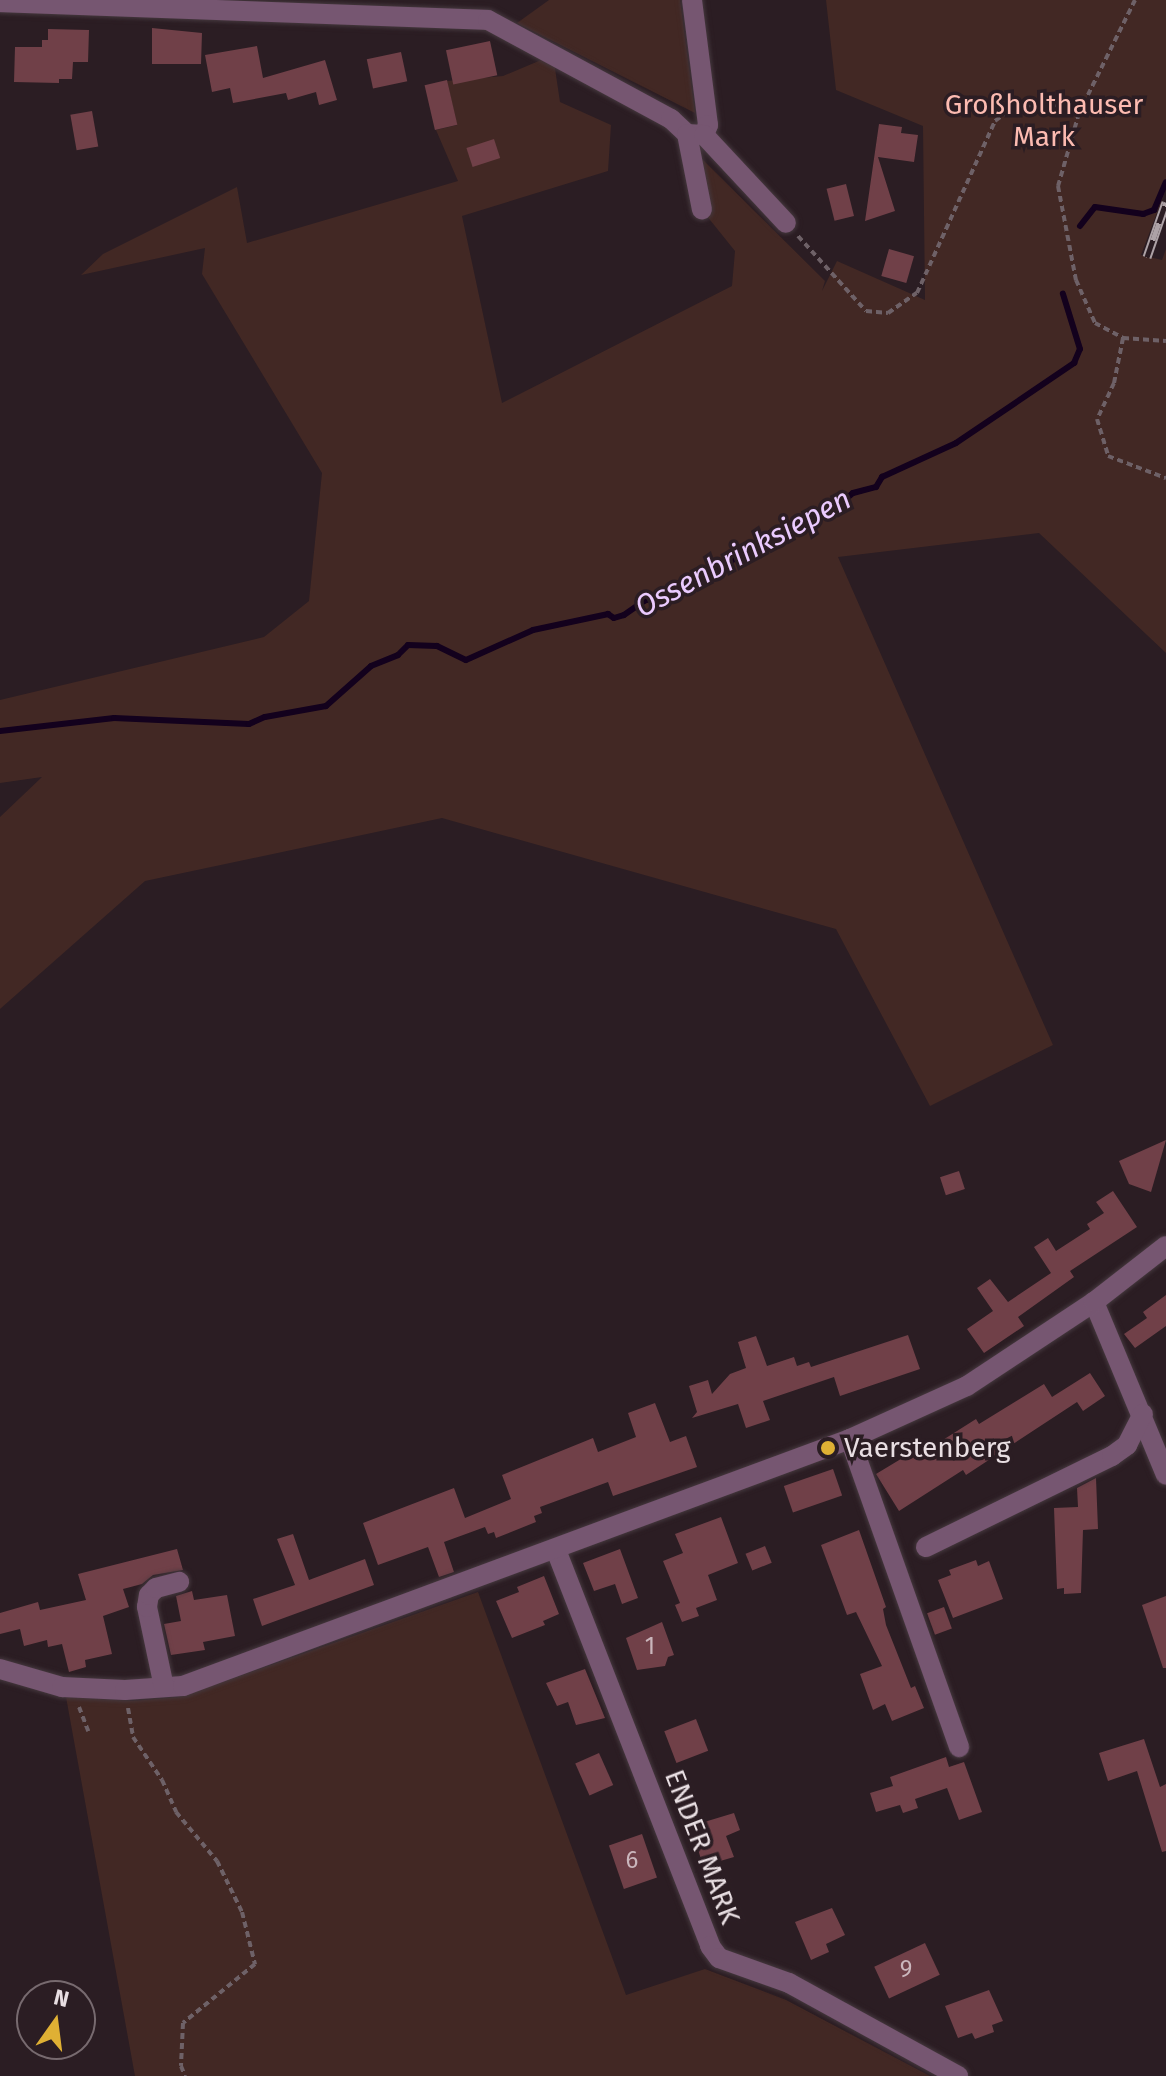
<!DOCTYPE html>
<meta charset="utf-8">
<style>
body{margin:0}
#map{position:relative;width:1166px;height:2076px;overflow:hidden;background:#2b1d23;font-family:"Fira Sans",sans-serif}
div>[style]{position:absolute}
.green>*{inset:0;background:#422824}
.stream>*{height:6px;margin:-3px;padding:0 3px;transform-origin:3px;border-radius:3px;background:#13011d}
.building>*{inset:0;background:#704048;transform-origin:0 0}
.path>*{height:4px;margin-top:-2px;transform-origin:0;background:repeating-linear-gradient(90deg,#6e6167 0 6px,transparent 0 10px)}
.roads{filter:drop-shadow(0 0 2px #45383e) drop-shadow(0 0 2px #45383e)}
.minor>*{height:20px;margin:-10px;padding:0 10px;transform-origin:10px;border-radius:10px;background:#765671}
.rail>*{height:9px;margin-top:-4.5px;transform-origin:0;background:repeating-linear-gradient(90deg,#2b1d23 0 18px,#ada2a6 0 36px);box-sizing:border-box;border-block:2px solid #ada2a6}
.dots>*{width:22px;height:22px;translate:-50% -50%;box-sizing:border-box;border:4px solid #2b1d23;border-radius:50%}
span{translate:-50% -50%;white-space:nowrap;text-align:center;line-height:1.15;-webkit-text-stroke:7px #2b1d23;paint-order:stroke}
.number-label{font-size:24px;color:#cab6bc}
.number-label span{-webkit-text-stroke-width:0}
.park-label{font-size:28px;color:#fcbbb1}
.poi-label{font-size:28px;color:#e8dee2}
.left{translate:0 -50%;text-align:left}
.street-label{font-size:28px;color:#e8dee2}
.water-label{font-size:30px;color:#eacafe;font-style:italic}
.north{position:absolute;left:16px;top:1980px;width:80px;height:80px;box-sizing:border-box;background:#2b1d23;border:2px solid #776a6f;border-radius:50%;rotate:14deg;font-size:22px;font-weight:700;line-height:32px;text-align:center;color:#e8dee2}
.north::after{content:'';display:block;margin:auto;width:28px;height:36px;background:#dfb034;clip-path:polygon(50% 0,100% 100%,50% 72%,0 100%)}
</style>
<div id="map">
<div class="green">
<i style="clip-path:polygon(549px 0,680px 0,695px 113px,517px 23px)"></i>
<i style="clip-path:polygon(826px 0,1166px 0,1166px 189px,1141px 255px,1162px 260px,1166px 249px,1166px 653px,1039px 533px,838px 557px,1053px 1045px,930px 1106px,836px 929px,442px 818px,145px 881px,0 1009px,0 817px,42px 777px,0 783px,0 700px,264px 637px,309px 601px,322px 473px,202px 274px,205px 248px,81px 275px,103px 254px,237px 187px,247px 243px,458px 181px,436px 130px,457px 125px,447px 81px,503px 76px,553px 55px,560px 102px,611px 125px,608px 171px,462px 216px,502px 403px,732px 286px,735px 251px,702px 210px,700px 157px,825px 281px,822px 291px,837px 261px,925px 300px,923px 126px,836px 90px)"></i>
<i style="clip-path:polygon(478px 1592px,626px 1995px,705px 1969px,786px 2000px,930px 2076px,135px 2076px,66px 1697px,132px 1701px,180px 1697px)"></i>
</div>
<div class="stream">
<i style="left:1080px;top:226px;width:24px;rotate:-52deg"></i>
<i style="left:1095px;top:207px;width:49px;rotate:8.3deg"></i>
<i style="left:1143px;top:214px;width:12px;rotate:-20deg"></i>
<i style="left:1154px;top:210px;width:30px;rotate:-67deg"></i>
<i style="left:0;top:731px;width:115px;rotate:-6.5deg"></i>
<i style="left:114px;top:718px;width:135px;rotate:2.5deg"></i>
<i style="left:249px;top:724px;width:17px;rotate:-24deg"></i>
<i style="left:265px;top:717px;width:62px;rotate:-10.2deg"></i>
<i style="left:326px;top:706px;width:60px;rotate:-41.6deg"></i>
<i style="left:371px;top:666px;width:29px;rotate:-22deg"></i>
<i style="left:398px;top:655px;width:14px;rotate:-45deg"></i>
<i style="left:408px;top:645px;width:29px;rotate:2deg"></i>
<i style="left:437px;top:646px;width:32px;rotate:26deg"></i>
<i style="left:466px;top:660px;width:73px;rotate:-24.1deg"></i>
<i style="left:533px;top:630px;width:77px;rotate:-12deg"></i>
<i style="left:608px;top:614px;width:7px;rotate:34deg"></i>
<i style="left:614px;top:618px;width:10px;rotate:-17deg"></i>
<i style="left:624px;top:615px;width:24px;rotate:-35deg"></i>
<i style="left:644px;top:601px;width:66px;rotate:-19.5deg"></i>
<i style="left:706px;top:579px;width:82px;rotate:-35.6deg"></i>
<i style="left:773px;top:531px;width:71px;rotate:-21.5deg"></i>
<i style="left:839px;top:505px;width:18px;rotate:-41deg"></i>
<i style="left:853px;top:493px;width:24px;rotate:-15deg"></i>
<i style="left:876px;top:487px;width:12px;rotate:-59deg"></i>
<i style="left:882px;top:477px;width:81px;rotate:-24.7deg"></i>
<i style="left:956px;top:443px;width:143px;rotate:-34.1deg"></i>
<i style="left:1074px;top:363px;width:15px;rotate:-67deg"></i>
<i style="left:1080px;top:349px;width:58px;rotate:-107.2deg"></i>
</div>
<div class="building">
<i style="clip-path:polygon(152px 28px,202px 33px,201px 64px,152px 64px)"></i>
<i style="clip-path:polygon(48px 29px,89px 30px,88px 62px,73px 62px,72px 79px,59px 79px,59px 83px,14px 82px,15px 47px,42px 47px,42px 40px,48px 40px)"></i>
<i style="left:490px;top:41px;width:35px;height:45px;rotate:78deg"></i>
<i style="clip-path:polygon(257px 46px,263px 78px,325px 60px,337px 100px,319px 105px,316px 92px,288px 100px,286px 93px,233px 103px,230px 88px,212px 92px,205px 55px)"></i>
<i style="left:401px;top:52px;width:30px;height:35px;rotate:78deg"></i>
<i style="left:447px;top:80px;width:46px;height:23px;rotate:77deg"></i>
<i style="left:92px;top:111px;width:36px;height:22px;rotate:80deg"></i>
<i style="clip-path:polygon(879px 124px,902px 127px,901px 133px,918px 135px,914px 162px,878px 157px,895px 211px,865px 221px)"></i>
<i style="left:494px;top:139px;width:20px;height:29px;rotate:72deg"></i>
<i style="left:846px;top:184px;width:33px;height:20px;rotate:76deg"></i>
<i style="left:889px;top:249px;width:26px;height:28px;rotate:16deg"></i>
<i style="clip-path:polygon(1166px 1140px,1151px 1192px,1129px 1184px,1119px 1161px)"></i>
<i style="left:959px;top:1171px;width:19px;height:20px;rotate:72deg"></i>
<i style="clip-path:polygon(1113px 1191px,1137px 1227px,1070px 1271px,1074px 1277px,1018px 1317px,1024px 1326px,984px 1353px,967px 1329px,993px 1311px,977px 1288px,990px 1279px,1008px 1302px,1051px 1273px,1034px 1247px,1048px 1238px,1056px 1251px,1090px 1229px,1087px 1224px,1104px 1213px,1096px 1202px)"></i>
<i style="clip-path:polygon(1166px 1295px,1166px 1326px,1135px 1348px,1124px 1334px,1147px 1318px,1143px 1312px)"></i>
<i style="clip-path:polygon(908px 1335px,920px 1369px,840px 1396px,834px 1377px,763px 1401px,770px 1420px,746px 1428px,738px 1404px,692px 1418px,697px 1412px,689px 1386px,708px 1380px,712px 1394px,730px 1374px,746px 1368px,738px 1342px,756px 1336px,767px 1366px,794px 1357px,797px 1366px,809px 1362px,811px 1367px)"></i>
<i style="clip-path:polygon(1090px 1373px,1105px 1396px,1083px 1411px,1077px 1402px,966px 1475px,963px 1470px,899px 1511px,876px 1474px,924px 1445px,927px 1450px,976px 1419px,979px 1424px,1044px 1384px,1052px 1397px)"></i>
<i style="clip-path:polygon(655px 1403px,670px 1442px,686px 1436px,697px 1467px,613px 1496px,608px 1482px,540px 1507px,542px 1513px,534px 1516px,536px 1522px,496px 1538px,494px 1532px,488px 1534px,485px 1527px,444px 1542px,454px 1572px,439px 1577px,428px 1547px,378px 1565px,363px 1523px,454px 1488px,465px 1518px,511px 1499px,502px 1475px,593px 1438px,598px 1452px,636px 1437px,628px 1413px)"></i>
<i style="left:833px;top:1469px;width:28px;height:52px;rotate:71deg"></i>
<i style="clip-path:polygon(1096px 1478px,1098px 1529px,1083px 1530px,1081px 1593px,1064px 1594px,1064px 1588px,1057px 1589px,1054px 1508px,1078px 1507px,1077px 1488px)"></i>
<i style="clip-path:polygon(721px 1517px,738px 1563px,708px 1575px,717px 1600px,696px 1608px,699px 1616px,682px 1622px,675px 1605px,680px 1603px,663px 1561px,683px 1553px,675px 1534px)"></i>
<i style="clip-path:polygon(859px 1530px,886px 1607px,883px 1609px,886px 1625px,911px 1688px,915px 1686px,924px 1708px,892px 1721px,885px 1704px,873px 1710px,860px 1674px,882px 1666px,856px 1612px,847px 1615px,821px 1545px)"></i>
<i style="clip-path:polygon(293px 1534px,309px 1580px,365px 1559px,374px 1585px,262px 1626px,253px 1599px,295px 1585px,277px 1539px)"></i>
<i style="left:765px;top:1546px;width:18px;height:21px;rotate:68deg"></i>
<i style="clip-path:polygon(177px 1549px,183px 1570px,153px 1575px,142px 1584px,123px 1589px,129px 1607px,103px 1616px,112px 1654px,85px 1660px,86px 1667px,69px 1672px,62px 1644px,48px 1647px,47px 1640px,24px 1646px,20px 1629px,0 1634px,0 1613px,38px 1602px,40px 1610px,86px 1600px,78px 1574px)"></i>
<i style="clip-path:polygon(620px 1549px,638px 1598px,622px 1604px,615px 1584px,594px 1591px,583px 1563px)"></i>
<i style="clip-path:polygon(976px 1560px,978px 1566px,989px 1561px,1003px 1599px,953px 1618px,938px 1580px,951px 1575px,949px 1570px)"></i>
<i style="clip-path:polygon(544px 1576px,559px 1614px,543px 1621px,545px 1625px,512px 1638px,496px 1601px,519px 1592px,517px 1587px)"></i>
<i style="clip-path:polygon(192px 1591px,194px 1600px,227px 1595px,235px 1636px,203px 1642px,205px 1650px,171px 1655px,164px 1624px,181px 1621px,176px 1596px)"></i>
<i style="clip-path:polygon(1166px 1596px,1166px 1668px,1163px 1668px,1142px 1605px)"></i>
<i style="left:944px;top:1607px;width:23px;height:18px;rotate:70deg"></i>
<i style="clip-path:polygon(662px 1622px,674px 1655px,668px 1657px,665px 1666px,637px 1670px,626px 1638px)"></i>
<i style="clip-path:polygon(585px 1669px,605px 1718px,576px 1725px,568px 1702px,557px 1706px,546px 1683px)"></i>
<i style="left:696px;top:1719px;width:34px;height:34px;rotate:69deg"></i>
<i style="clip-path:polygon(1144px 1739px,1160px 1787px,1166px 1784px,1166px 1851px,1162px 1852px,1137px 1771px,1108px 1781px,1099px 1753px)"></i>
<i style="left:599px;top:1753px;width:35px;height:26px;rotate:66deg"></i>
<i style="clip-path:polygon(946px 1757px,949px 1767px,964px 1762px,982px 1812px,959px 1820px,947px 1788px,915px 1799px,918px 1808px,903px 1813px,900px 1805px,876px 1812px,870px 1793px,893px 1786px,890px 1777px)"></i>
<i style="clip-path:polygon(734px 1813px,740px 1830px,726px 1836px,734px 1857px,703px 1866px,691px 1826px)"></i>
<i style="left:642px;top:1834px;width:46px;height:35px;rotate:71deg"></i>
<i style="clip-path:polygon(832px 1908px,845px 1935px,826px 1944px,829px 1952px,811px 1960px,795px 1922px)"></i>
<i style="left:925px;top:1943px;width:35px;height:56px;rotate:65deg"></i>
<i style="clip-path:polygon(989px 1990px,1003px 2021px,992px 2025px,994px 2032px,975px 2039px,972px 2033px,958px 2038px,945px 2006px)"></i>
</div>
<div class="path">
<i style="left:1135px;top:0;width:126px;rotate:116.4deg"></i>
<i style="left:1079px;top:113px;width:76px;rotate:106deg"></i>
<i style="left:1058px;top:186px;width:96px;rotate:79.2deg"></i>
<i style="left:1076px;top:280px;width:47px;rotate:66.2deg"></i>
<i style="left:1095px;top:323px;width:32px;rotate:28deg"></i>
<i style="left:1123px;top:338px;width:43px;rotate:4deg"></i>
<i style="left:798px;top:236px;width:101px;rotate:47.8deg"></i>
<i style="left:866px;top:311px;width:22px;rotate:5deg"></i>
<i style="left:888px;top:313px;width:35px;rotate:-35deg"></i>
<i style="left:917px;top:293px;width:189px;rotate:-65.6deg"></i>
<i style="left:995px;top:121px;width:25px;rotate:-37deg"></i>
<i style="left:1015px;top:106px;width:36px;rotate:-3deg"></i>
<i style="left:1051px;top:104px;width:29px;rotate:18deg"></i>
<i style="left:1123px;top:338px;width:46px;rotate:101.3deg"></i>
<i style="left:1114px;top:383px;width:40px;rotate:115deg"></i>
<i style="left:1097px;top:419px;width:39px;rotate:73deg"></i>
<i style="left:1108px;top:456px;width:62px;rotate:20.8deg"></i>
<i style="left:79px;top:1707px;width:26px;rotate:69deg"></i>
<i style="left:128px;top:1708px;width:29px;rotate:80deg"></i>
<i style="left:133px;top:1737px;width:52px;rotate:56deg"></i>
<i style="left:162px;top:1780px;width:35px;rotate:66deg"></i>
<i style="left:176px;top:1812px;width:64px;rotate:50.1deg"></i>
<i style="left:217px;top:1861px;width:57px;rotate:63.9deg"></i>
<i style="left:242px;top:1912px;width:54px;rotate:76deg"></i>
<i style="left:255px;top:1964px;width:93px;rotate:140.7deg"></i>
<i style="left:183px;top:2023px;width:43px;rotate:92.7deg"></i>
<i style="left:181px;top:2066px;width:11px;rotate:68deg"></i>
</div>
<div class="roads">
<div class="minor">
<i style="left:692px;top:0;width:126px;rotate:82.7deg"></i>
<i style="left:708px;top:125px;width:11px;rotate:112deg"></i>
<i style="left:0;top:2px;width:488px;rotate:2.1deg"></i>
<i style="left:488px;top:20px;width:208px;rotate:28.4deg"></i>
<i style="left:671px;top:119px;width:22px;rotate:43deg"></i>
<i style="left:687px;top:134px;width:17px;rotate:3deg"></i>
<i style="left:687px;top:134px;width:77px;rotate:78.8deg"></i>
<i style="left:704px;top:135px;width:120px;rotate:47deg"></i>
<i style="left:1094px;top:1302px;width:187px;rotate:67.4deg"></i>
<i style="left:850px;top:1439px;width:327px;rotate:70.5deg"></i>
<i style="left:926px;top:1547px;width:207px;rotate:-26.1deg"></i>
<i style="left:1112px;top:1456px;width:19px;rotate:-36deg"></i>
<i style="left:1127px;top:1445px;width:35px;rotate:-63deg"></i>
<i style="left:556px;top:1550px;width:425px;rotate:68.7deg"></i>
<i style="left:710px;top:1946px;width:15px;rotate:53deg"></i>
<i style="left:719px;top:1958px;width:74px;rotate:19.7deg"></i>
<i style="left:789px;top:1983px;width:193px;rotate:28.8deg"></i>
<i style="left:0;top:1669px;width:65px;rotate:16.2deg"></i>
<i style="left:62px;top:1687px;width:63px;rotate:2.7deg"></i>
<i style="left:125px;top:1690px;width:58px;rotate:-3.9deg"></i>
<i style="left:183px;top:1686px;width:711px;rotate:-20.32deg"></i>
<i style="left:850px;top:1439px;width:128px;rotate:-24.4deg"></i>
<i style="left:967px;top:1386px;width:152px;rotate:-33.5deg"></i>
<i style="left:1094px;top:1302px;width:91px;rotate:-37.9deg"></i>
<i style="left:164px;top:1687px;width:82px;rotate:-102deg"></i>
<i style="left:147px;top:1607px;width:12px;rotate:-81deg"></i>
<i style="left:149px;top:1595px;width:10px;rotate:-45deg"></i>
<i style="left:156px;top:1588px;width:24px;rotate:-15deg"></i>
</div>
</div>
<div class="rail">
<i style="left:1147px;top:257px;width:58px;rotate:-70.9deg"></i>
</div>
<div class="dots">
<i style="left:828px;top:1448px;background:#dfb034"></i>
</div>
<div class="number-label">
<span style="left:650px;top:1647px">1</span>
<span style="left:632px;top:1861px">6</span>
<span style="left:906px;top:1970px">9</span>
</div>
<div class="park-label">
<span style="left:1044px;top:121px">Großholthauser<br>Mark</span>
</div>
<div class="poi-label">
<span class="left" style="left:844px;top:1448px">Vaerstenberg</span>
</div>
<div class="street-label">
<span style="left:702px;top:1847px;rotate:69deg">ENDER MARK</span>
</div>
<div class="water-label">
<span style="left:743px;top:553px;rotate:-28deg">Ossenbrinksiepen</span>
</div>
<div class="north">N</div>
</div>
